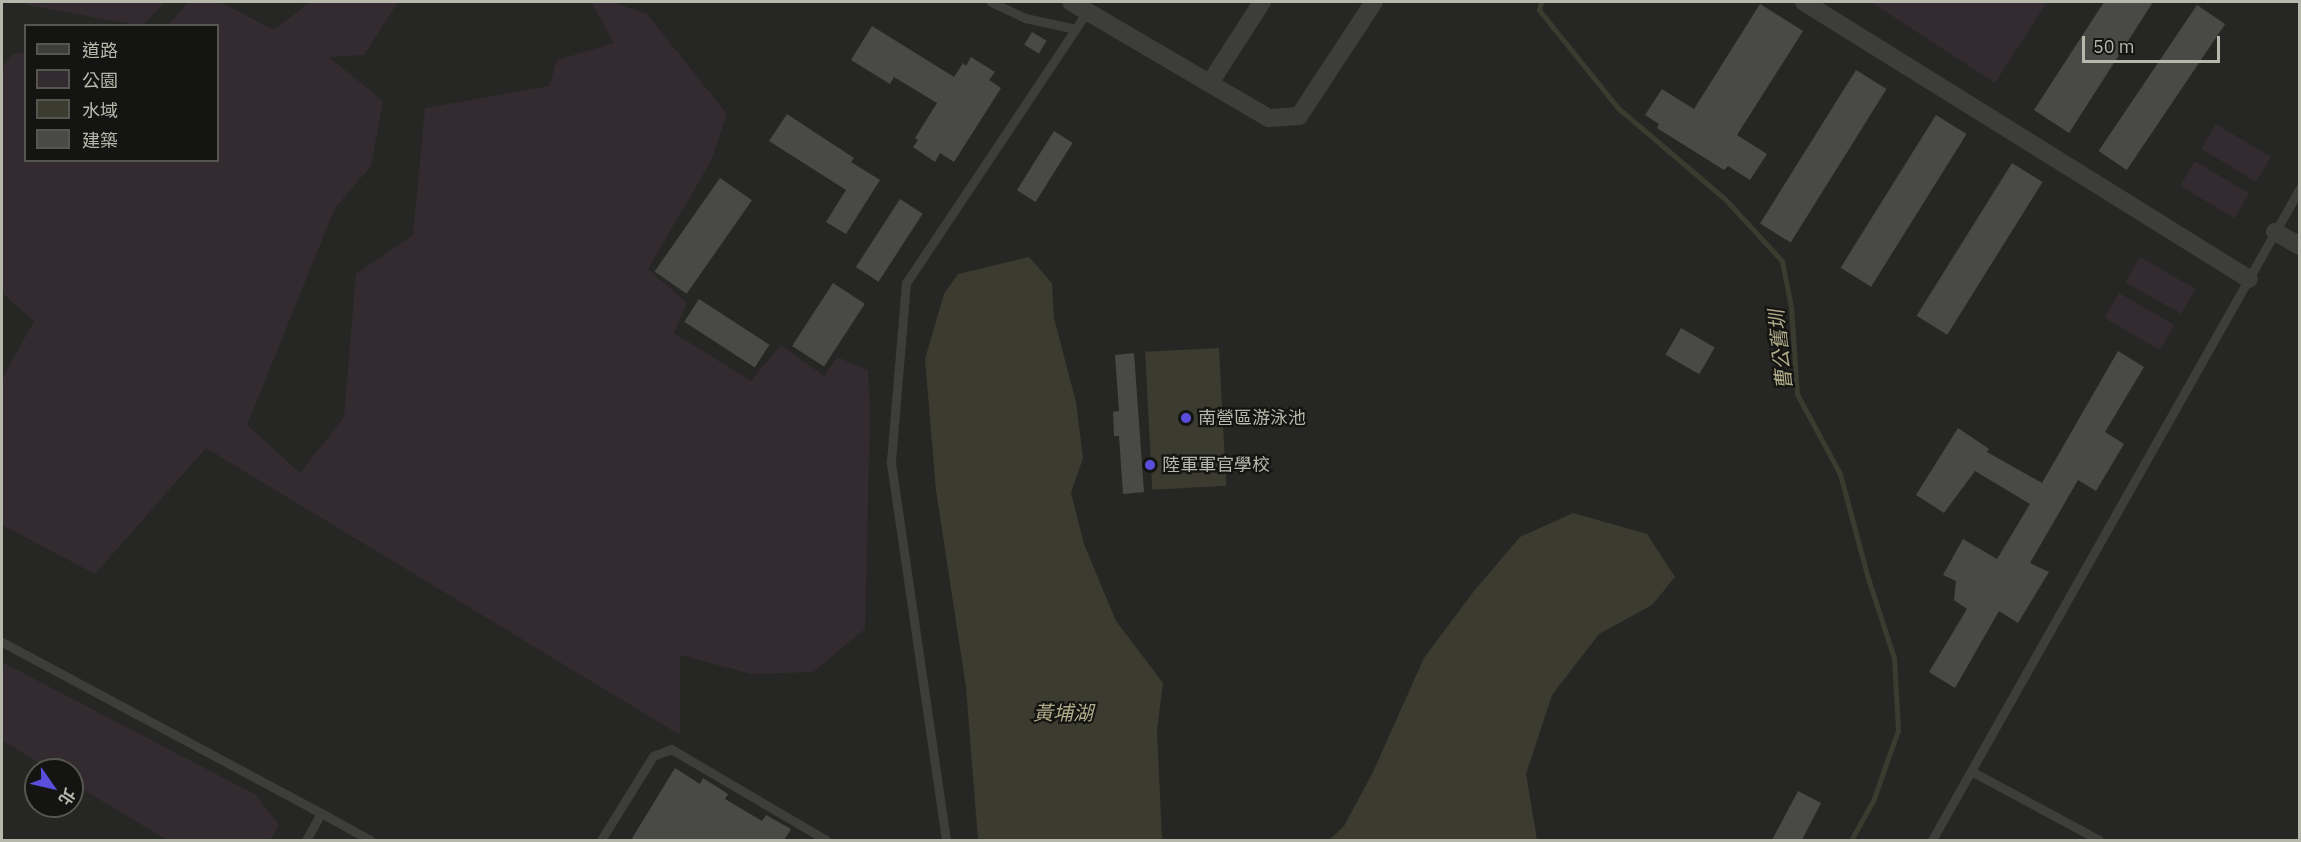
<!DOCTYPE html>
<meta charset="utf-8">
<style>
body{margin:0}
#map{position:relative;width:2301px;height:842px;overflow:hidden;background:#191a18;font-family:"IBM Plex Sans","Noto Sans TC",sans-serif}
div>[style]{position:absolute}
.built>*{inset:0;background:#262724}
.green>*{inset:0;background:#332b2f;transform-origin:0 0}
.water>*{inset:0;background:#3c3b30;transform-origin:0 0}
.stream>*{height:5px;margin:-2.5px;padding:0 2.5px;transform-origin:2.5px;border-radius:2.5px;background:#3c3b30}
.building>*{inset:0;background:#494a45;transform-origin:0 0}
.lane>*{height:9px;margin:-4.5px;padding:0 4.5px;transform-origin:4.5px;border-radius:4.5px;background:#3d3e3a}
.street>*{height:18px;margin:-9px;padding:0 9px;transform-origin:9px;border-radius:9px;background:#3d3e3a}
.dots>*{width:16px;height:16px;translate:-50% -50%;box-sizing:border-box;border:3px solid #141513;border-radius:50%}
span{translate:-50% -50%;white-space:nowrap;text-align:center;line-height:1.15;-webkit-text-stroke:4.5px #141513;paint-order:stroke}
.poi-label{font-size:18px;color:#b7b8ac}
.left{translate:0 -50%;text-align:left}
.water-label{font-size:20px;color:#afaa88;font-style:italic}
.frame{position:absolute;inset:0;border:3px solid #b7b8ac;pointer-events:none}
.legend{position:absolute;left:24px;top:24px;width:195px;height:138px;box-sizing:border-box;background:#141513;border:2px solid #555650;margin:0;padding:8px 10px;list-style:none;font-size:18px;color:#b7b8ac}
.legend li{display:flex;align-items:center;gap:12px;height:30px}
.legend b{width:30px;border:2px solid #555650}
.north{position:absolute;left:24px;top:758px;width:60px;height:60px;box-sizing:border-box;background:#141513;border:2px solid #555650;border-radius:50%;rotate:124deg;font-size:16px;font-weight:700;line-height:24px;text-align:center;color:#b7b8ac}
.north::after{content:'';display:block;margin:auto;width:21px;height:27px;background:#5a4edc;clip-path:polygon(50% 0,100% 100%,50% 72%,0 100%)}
.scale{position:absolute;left:2082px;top:36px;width:138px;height:27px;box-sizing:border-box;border:3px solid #b7b8ac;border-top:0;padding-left:8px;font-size:18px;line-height:21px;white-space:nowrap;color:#b7b8ac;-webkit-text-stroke:4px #141513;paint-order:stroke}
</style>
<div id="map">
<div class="built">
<i style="clip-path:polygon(evenodd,2px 2px,2299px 2px,2299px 840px,2px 840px,2px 2px,26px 26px,218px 26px,218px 160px,26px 160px,26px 26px,2px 2px,36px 770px,72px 770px,72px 806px,36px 806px,36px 770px)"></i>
</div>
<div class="green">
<i style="clip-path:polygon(27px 2px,165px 2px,142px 26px,27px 5px)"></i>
<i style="clip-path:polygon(189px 2px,220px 2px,274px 30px,310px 2px,398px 2px,364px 55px,329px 57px,383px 101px,371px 166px,335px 208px,247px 425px,300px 473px,344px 417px,356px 274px,413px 235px,425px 108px,549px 86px,557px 60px,614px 43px,591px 2px,612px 2px,647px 14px,727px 114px,712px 159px,648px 269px,687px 303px,674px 333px,751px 381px,781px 345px,824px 376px,837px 357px,868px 370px,870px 412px,865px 629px,813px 672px,752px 674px,680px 655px,680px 735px,206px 448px,95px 574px,2px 525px,2px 379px,34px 321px,2px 293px,2px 66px,14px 54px,25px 52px,26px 160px,218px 160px,218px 26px,168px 25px)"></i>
<i style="clip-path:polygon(1871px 2px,2047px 2px,1995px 83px)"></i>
<i style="left:2216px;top:124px;width:64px;height:29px;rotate:31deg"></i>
<i style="left:2195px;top:161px;width:63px;height:29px;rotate:31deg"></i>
<i style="left:2140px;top:257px;width:64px;height:29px;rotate:30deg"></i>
<i style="left:2119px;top:293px;width:64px;height:29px;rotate:30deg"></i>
<i style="clip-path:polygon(2px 662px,256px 795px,279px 825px,270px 840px,167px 840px,72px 783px,72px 770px,51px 770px,2px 740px)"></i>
</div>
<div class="water">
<i style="clip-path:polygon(1029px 257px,1052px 283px,1054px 318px,1076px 402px,1083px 458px,1071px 493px,1084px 544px,1116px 621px,1163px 683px,1157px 730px,1162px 840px,978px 840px,966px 687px,936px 490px,925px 359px,944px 294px,958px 274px)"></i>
<i style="left:1219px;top:348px;width:138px;height:74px;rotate:87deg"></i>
<i style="clip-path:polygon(1573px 513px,1647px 534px,1675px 577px,1652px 605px,1599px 634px,1552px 695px,1526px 774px,1537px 840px,1329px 840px,1344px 826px,1373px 772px,1424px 658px,1474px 591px,1520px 537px)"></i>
</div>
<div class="stream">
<i style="left:1541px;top:2px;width:8px;rotate:104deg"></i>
<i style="left:1539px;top:10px;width:126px;rotate:51.1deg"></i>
<i style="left:1618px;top:108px;width:140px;rotate:40.4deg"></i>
<i style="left:1725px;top:199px;width:84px;rotate:47.4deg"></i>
<i style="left:1782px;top:261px;width:47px;rotate:78.9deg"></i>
<i style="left:1791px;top:307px;width:87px;rotate:86.1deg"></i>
<i style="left:1797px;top:394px;width:91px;rotate:61.7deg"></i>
<i style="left:1840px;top:474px;width:105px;rotate:75deg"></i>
<i style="left:1867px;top:575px;width:87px;rotate:72deg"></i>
<i style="left:1894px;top:658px;width:72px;rotate:86.8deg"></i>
<i style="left:1898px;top:730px;width:75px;rotate:109.4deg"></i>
<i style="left:1873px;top:801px;width:45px;rotate:119.4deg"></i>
</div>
<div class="building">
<i style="clip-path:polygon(2104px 2px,2153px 2px,2069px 133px,2034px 110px)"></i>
<i style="clip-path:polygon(1760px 4px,1803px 31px,1737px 135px,1767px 154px,1750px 180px,1728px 166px,1724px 170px,1657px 128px,1659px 124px,1645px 115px,1662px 89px,1694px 109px)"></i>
<i style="left:2197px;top:5px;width:34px;height:176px;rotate:34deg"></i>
<i style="clip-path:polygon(872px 26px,954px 77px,963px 63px,966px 66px,971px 57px,995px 72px,989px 80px,1001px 88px,954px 162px,940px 153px,935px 162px,913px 147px,918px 140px,915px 138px,937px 103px,894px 77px,890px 84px,851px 60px)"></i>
<i style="left:1032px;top:32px;width:17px;height:15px;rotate:31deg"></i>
<i style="left:1856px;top:70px;width:36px;height:181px;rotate:32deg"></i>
<i style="clip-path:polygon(787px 114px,854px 158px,851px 162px,880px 180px,846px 234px,826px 222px,846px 190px,769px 141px)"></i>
<i style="left:1936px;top:115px;width:36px;height:180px;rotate:32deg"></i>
<i style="left:1054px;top:131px;width:22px;height:70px;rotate:32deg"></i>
<i style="left:2012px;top:163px;width:36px;height:180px;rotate:32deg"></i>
<i style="left:720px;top:178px;width:39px;height:114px;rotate:35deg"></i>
<i style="left:900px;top:199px;width:27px;height:81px;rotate:33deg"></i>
<i style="left:833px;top:283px;width:38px;height:75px;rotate:33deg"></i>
<i style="left:699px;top:299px;width:84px;height:27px;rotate:33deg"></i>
<i style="left:1681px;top:328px;width:39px;height:31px;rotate:30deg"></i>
<i style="clip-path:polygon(2118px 351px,2144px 367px,2105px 432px,2124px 444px,2096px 491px,2078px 480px,2030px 563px,2049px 572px,2018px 623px,1999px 611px,1955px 688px,1929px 672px,1967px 609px,1954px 600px,1956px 581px,1943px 575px,1963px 539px,1997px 559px,2030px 504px,1975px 471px,1944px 513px,1916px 495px,1958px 428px,1989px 449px,1987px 452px,2042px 483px)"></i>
<i style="clip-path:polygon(1134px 353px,1144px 492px,1123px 494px,1119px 436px,1114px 436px,1113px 412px,1119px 411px,1115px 355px)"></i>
<i style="clip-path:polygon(675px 768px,700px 784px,703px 778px,728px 794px,725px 799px,762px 821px,766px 815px,791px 829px,784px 840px,631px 840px)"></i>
<i style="clip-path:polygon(1798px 791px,1821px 803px,1802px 840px,1772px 840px)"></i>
</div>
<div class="lane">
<i style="left:991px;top:2px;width:38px;rotate:25deg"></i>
<i style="left:1025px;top:18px;width:52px;rotate:12.2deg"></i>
<i style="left:2px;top:642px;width:362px;rotate:28.2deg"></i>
<i style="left:321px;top:813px;width:31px;rotate:119deg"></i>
<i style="left:1971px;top:771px;width:145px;rotate:28.3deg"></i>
<i style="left:321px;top:813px;width:56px;rotate:28.9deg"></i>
<i style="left:601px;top:840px;width:99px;rotate:-58.2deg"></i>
<i style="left:653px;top:756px;width:19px;rotate:-21deg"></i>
<i style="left:671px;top:749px;width:180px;rotate:30.4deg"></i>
<i style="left:946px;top:840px;width:383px;rotate:-98.3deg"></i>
<i style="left:891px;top:461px;width:179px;rotate:-85.2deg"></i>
<i style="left:906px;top:283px;width:326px;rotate:-56.3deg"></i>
<i style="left:1932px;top:840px;width:749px;rotate:-60.56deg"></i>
</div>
<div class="street">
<i style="left:1071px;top:2px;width:229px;rotate:30.4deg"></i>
<i style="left:1269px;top:118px;width:30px;rotate:-4deg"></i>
<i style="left:1299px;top:116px;width:136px;rotate:-56.7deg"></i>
<i style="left:1804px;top:2px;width:524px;rotate:31.9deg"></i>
<i style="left:1210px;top:83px;width:96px;rotate:-57.3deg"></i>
<i style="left:2275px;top:232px;width:29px;rotate:29deg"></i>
</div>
<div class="dots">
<i style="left:1186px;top:418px;background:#5a4edc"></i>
<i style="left:1150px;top:465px;background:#5a4edc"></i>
</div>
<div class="poi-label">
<span class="left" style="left:1198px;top:418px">南營區游泳池</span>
<span class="left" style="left:1162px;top:465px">陸軍軍官學校</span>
</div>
<div class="water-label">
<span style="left:1780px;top:350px;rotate:-96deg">曹公舊圳</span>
<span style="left:1063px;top:712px">黃埔湖</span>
</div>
<div class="frame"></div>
<ul class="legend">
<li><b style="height:8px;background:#3d3e3a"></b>道路</li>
<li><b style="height:16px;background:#332b2f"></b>公園</li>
<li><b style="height:16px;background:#3c3b30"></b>水域</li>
<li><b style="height:16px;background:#494a45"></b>建築</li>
</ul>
<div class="north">北</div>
<div class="scale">50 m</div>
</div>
